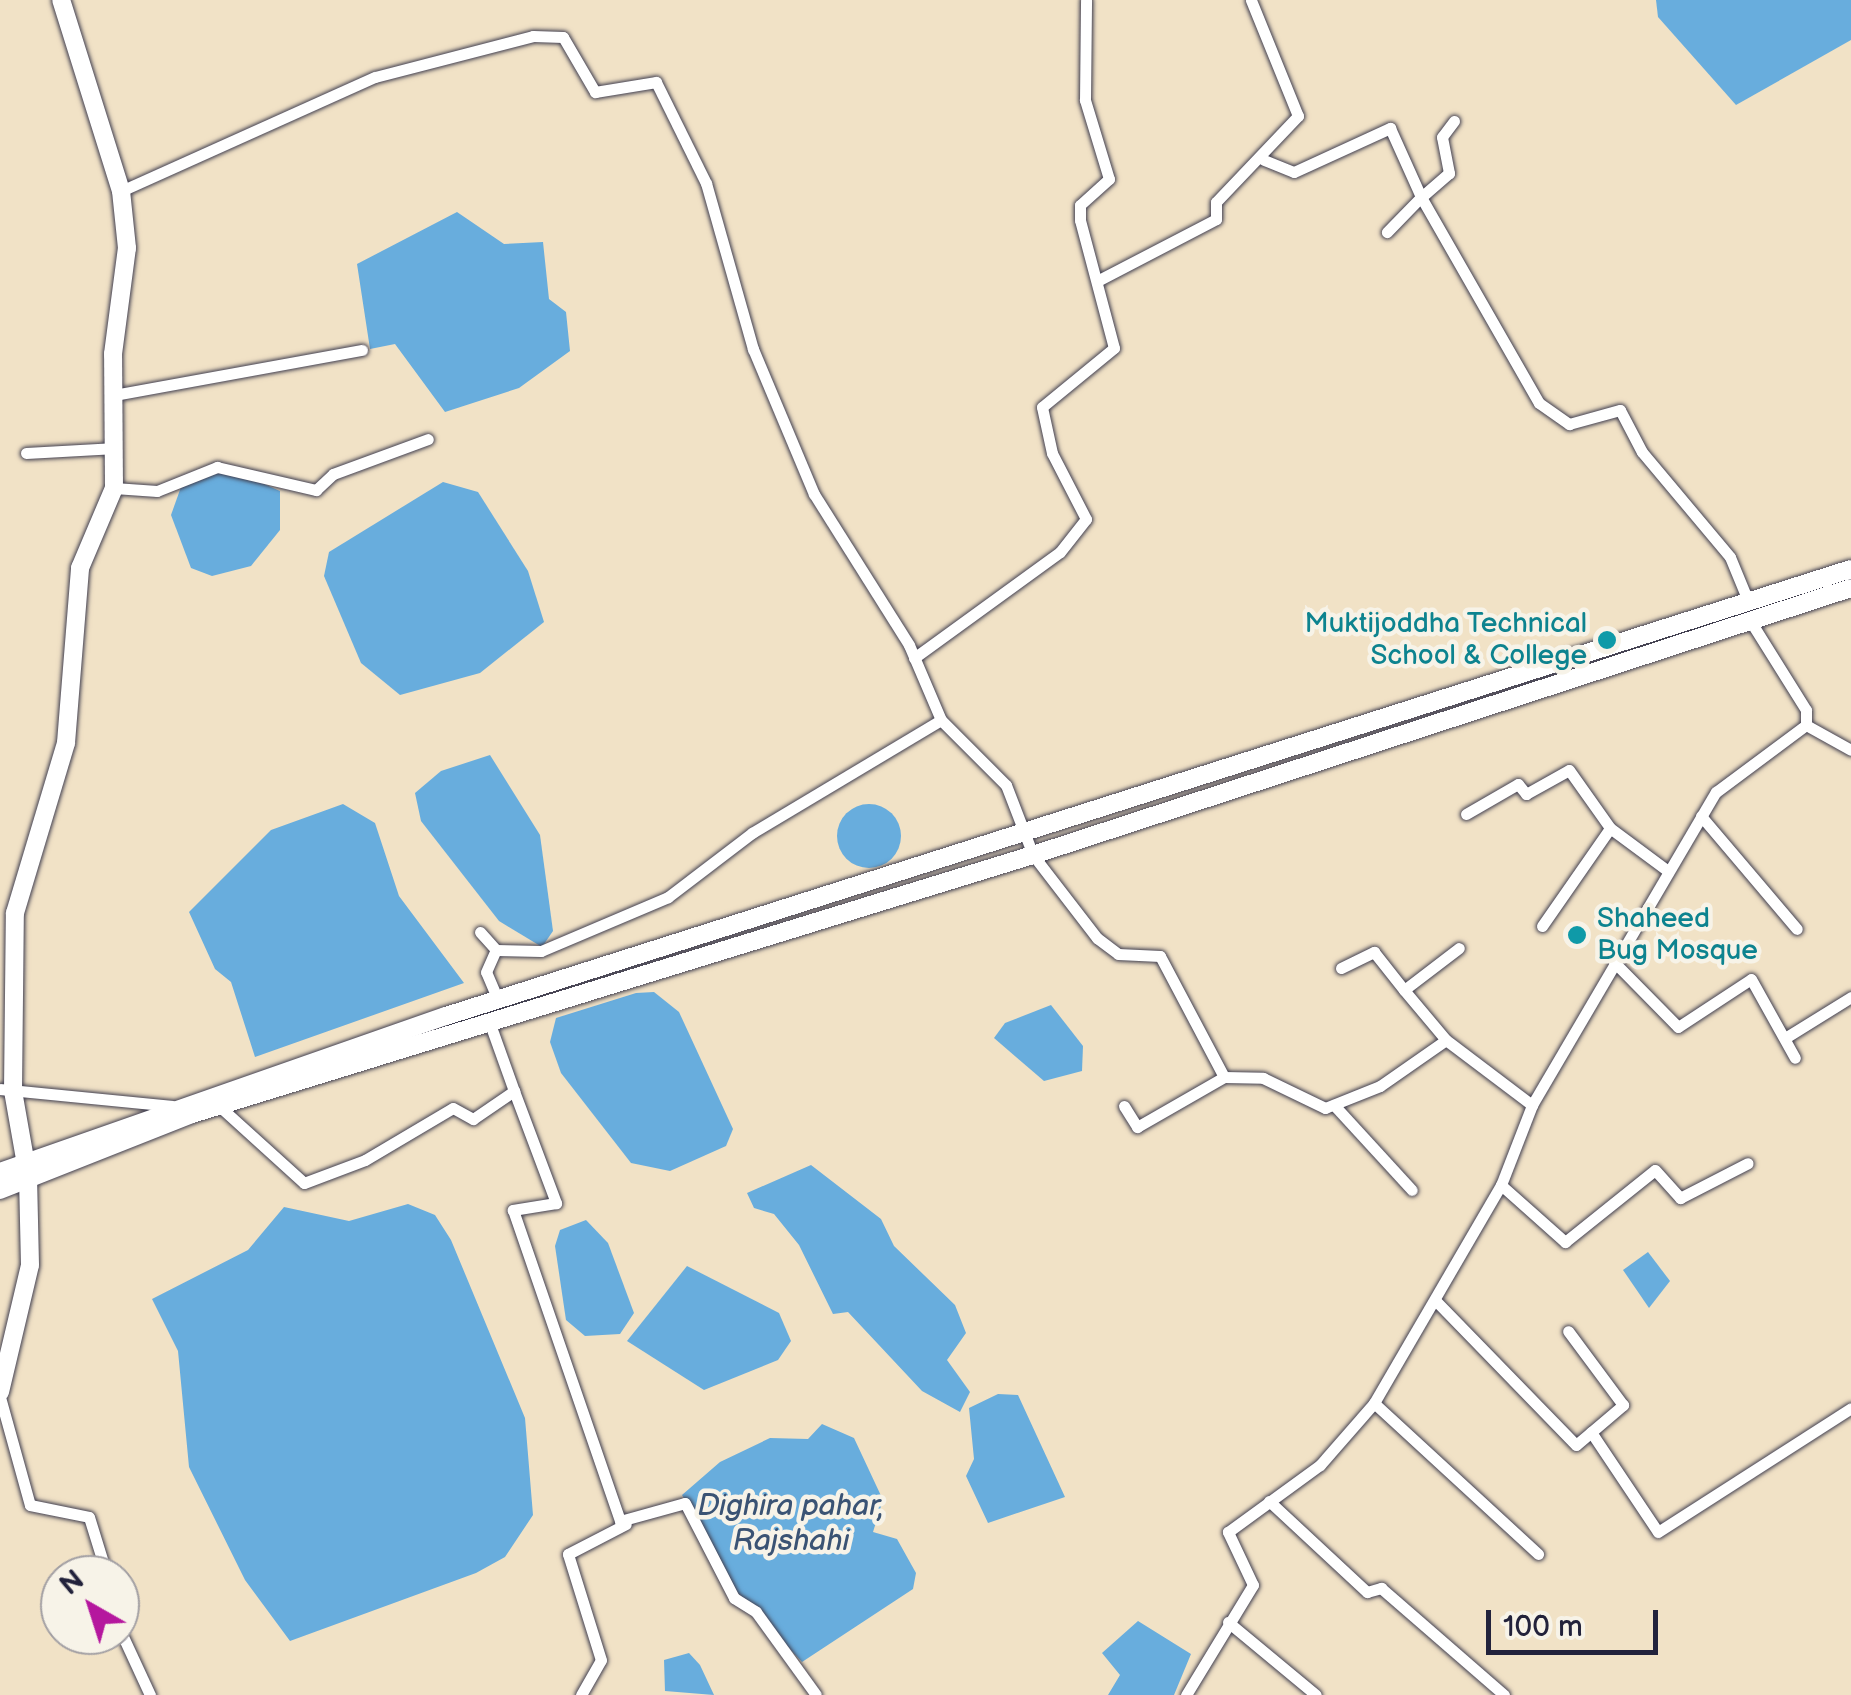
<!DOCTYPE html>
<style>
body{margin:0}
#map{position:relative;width:1851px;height:1695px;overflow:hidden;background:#f1e2c6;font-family:"Balsamiq Sans",sans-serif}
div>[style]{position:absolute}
.water>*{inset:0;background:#68addd}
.round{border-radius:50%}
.roads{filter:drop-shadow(0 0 2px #413f50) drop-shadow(0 0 2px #413f50)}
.minor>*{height:11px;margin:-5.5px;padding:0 5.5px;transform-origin:5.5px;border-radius:5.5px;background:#fff}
.secondary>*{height:18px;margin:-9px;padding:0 9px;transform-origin:9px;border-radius:9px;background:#fff}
.primary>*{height:18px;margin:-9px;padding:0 9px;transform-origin:9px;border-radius:9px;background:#fff}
.dots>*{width:28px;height:28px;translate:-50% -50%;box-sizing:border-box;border:5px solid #f7f3e8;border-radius:50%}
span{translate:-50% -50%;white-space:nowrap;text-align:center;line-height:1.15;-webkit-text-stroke:9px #f7f3e8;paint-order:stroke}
.culture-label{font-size:28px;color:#0d838f}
.right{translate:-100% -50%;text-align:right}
.left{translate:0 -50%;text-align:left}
.water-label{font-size:30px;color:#3a5374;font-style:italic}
.north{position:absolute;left:40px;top:1555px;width:100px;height:100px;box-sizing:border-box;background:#f7f3e8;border:2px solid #a29fa3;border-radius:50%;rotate:321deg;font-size:28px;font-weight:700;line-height:40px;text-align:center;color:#22223b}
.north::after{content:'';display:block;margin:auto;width:35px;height:45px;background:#b5179e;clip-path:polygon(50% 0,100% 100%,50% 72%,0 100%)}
.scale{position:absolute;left:1486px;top:1610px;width:172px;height:45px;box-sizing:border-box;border:5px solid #22223b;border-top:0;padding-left:12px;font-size:30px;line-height:35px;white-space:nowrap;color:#22223b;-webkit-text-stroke:8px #f7f3e8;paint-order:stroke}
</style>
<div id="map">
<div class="water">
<i style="clip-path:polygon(1656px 0,1851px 0,1851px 40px,1736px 105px,1658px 17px)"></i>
<i style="clip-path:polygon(457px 212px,504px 244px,543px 242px,549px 299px,566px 312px,570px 351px,519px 388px,445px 412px,395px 344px,370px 349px,357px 264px)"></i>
<i style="clip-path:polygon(208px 473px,239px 473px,280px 491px,280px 530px,251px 566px,212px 576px,191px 568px,171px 515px,181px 487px)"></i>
<i style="clip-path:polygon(443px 482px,478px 492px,528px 571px,544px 622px,480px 673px,400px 695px,361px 663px,324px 576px,329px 552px)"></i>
<i style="clip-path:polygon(490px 755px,540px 835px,553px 931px,542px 947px,499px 921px,421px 821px,415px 793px,441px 771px)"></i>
<i style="clip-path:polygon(343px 804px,375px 823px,399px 896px,464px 983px,255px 1057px,231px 982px,215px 969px,189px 912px,271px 830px)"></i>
<i class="round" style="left:837px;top:804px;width:64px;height:64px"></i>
<i style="clip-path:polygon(636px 993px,654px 992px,679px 1012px,733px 1129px,726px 1146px,670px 1171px,631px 1163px,561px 1073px,550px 1042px,556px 1018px)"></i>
<i style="clip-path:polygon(1051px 1005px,1083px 1046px,1082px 1071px,1044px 1081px,994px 1038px,1005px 1023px)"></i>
<i style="clip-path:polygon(811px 1165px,881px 1219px,894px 1246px,955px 1305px,966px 1333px,947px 1360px,970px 1392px,960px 1412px,922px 1391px,848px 1312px,833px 1314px,799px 1245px,774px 1214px,754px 1208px,747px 1193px)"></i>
<i style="clip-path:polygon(408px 1204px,435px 1215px,451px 1240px,525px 1418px,533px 1515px,505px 1557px,476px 1573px,290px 1641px,245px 1580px,189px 1467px,178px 1351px,152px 1299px,248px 1250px,284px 1207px,349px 1221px)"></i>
<i style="clip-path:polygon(586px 1220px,608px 1243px,634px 1313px,620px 1334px,585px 1336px,566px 1320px,555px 1246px,560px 1230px)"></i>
<i style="clip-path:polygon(1648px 1252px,1670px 1281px,1649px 1308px,1623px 1270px)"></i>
<i style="clip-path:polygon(687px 1266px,779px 1313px,791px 1341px,778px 1360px,704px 1390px,627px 1341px)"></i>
<i style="clip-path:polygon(998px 1394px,1018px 1395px,1065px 1497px,988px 1523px,966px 1476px,974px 1459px,969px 1408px)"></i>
<i style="clip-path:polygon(822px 1424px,854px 1438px,883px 1500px,873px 1532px,897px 1539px,916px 1573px,913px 1589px,802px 1662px,737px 1592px,682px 1495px,720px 1462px,770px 1438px,808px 1439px)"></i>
<i style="clip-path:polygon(1138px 1621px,1191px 1654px,1174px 1695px,1108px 1695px,1120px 1675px,1102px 1653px)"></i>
<i style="clip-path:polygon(689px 1653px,700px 1665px,714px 1695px,665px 1691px,664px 1660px)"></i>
</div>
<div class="roads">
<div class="minor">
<i style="left:1454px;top:121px;width:20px;rotate:127deg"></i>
<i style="left:1442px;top:137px;width:37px;rotate:79deg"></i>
<i style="left:1449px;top:173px;width:37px;rotate:139deg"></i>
<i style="left:1421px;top:197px;width:237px;rotate:60.2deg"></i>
<i style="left:1539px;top:403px;width:37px;rotate:35deg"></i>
<i style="left:1569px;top:424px;width:53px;rotate:-15.4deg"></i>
<i style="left:1620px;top:410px;width:47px;rotate:62.4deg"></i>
<i style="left:1642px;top:452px;width:137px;rotate:50deg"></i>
<i style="left:1730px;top:557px;width:50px;rotate:67.6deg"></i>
<i style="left:1264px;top:160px;width:32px;rotate:22deg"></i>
<i style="left:1294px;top:172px;width:106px;rotate:-24.6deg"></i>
<i style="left:1390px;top:128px;width:76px;rotate:65.8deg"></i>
<i style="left:1421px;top:197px;width:49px;rotate:134.2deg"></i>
<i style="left:121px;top:191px;width:278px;rotate:-24.2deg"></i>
<i style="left:375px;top:77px;width:163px;rotate:-14.5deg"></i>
<i style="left:533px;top:36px;width:30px;rotate:2deg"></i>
<i style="left:563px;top:37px;width:64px;rotate:59.8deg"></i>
<i style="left:595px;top:92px;width:62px;rotate:-9.3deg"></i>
<i style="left:656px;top:82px;width:113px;rotate:63.7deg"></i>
<i style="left:706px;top:183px;width:173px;rotate:74.2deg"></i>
<i style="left:753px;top:349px;width:157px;rotate:67.2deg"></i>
<i style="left:814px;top:494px;width:178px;rotate:57.8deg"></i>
<i style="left:909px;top:645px;width:82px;rotate:66.9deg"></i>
<i style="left:941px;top:720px;width:92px;rotate:45deg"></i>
<i style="left:1006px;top:785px;width:75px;rotate:68.9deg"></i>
<i style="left:1033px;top:855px;width:105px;rotate:52.4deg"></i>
<i style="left:1097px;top:938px;width:26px;rotate:37deg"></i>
<i style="left:1118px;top:954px;width:42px;rotate:2.7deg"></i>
<i style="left:1160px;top:956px;width:137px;rotate:62.1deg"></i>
<i style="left:1224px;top:1077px;width:39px;rotate:1deg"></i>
<i style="left:1263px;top:1078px;width:69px;rotate:25.8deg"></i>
<i style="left:1325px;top:1108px;width:59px;rotate:-21.8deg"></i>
<i style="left:1380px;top:1086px;width:80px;rotate:-34.9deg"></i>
<i style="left:1446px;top:1040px;width:108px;rotate:37.1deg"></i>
<i style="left:1099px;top:280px;width:132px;rotate:-27.5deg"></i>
<i style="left:1216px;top:219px;width:17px;rotate:-90deg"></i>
<i style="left:1216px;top:202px;width:119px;rotate:-46.4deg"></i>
<i style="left:1298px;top:116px;width:125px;rotate:-112.1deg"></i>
<i style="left:114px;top:395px;width:252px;rotate:-10.3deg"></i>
<i style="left:26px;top:453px;width:90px;rotate:-3.2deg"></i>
<i style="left:114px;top:488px;width:43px;rotate:4deg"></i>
<i style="left:157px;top:491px;width:65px;rotate:-21.8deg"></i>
<i style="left:217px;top:467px;width:102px;rotate:13.1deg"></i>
<i style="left:316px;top:490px;width:23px;rotate:-43deg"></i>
<i style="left:333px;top:474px;width:101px;rotate:-20.2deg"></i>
<i style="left:1751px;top:622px;width:104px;rotate:58deg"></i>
<i style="left:1806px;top:710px;width:15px;rotate:90deg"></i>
<i style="left:914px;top:658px;width:180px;rotate:-36deg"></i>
<i style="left:1060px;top:552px;width:42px;rotate:-51.8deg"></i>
<i style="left:1086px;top:519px;width:74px;rotate:-117.3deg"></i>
<i style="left:1052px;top:453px;width:47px;rotate:-102.3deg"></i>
<i style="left:1042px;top:407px;width:93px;rotate:-39.3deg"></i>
<i style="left:1114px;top:348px;width:132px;rotate:-104.9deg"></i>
<i style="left:1080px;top:220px;width:15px;rotate:-90deg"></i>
<i style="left:1080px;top:205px;width:39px;rotate:-42deg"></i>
<i style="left:1109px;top:179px;width:83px;rotate:-106.9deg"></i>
<i style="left:1085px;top:100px;width:100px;rotate:-89.4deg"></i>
<i style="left:1466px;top:814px;width:60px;rotate:-30deg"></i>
<i style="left:1518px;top:784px;width:13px;rotate:51deg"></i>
<i style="left:1526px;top:794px;width:49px;rotate:-29.2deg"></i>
<i style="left:1569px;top:770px;width:71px;rotate:54.7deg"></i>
<i style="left:1701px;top:816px;width:148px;rotate:49.7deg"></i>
<i style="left:1542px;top:926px;width:119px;rotate:-55.2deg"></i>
<i style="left:1610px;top:828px;width:72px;rotate:36.6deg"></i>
<i style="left:480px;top:932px;width:24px;rotate:48deg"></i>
<i style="left:1614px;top:962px;width:91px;rotate:45.4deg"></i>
<i style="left:1678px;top:1027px;width:87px;rotate:-33.3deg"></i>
<i style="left:1751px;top:979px;width:90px;rotate:60.9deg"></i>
<i style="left:1341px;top:968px;width:37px;rotate:-26deg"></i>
<i style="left:1374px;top:952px;width:48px;rotate:51.7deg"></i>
<i style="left:498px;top:1000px;width:30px;rotate:-113deg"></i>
<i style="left:486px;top:972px;width:24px;rotate:-66deg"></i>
<i style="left:496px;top:950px;width:45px;rotate:1.3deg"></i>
<i style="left:541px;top:951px;width:138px;rotate:-23deg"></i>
<i style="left:668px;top:897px;width:106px;rotate:-37.3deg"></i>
<i style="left:752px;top:833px;width:220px;rotate:-30.9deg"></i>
<i style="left:1785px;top:1038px;width:78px;rotate:-31.8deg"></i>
<i style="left:1446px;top:1040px;width:65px;rotate:-130deg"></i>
<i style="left:1404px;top:990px;width:69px;rotate:-37.4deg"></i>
<i style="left:0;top:1089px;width:173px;rotate:5.6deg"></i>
<i style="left:514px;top:1091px;width:120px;rotate:69.4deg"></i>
<i style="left:556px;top:1203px;width:44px;rotate:170.8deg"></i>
<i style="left:513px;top:1210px;width:329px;rotate:71deg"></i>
<i style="left:620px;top:1521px;width:67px;rotate:-15.5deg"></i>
<i style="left:685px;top:1503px;width:107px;rotate:62.7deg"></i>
<i style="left:734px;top:1598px;width:26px;rotate:32deg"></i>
<i style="left:756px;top:1612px;width:102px;rotate:54.1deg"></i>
<i style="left:218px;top:1105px;width:116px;rotate:42.2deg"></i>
<i style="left:304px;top:1183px;width:65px;rotate:-20.7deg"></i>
<i style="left:365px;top:1160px;width:102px;rotate:-30.6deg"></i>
<i style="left:453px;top:1108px;width:23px;rotate:29deg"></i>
<i style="left:473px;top:1119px;width:50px;rotate:-34.3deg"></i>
<i style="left:514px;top:1091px;width:74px;rotate:-109.7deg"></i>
<i style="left:1334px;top:1105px;width:115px;rotate:47.5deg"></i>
<i style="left:1124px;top:1106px;width:25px;rotate:58deg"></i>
<i style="left:1137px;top:1127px;width:100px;rotate:-29.9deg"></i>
<i style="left:1501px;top:1185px;width:86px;rotate:41.7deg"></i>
<i style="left:1565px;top:1242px;width:115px;rotate:-38.7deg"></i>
<i style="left:1655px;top:1170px;width:38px;rotate:48deg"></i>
<i style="left:1680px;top:1198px;width:76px;rotate:-27.2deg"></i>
<i style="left:1435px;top:1300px;width:202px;rotate:45.8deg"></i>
<i style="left:1576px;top:1445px;width:62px;rotate:-40.4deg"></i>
<i style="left:1623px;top:1405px;width:92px;rotate:-126.6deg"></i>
<i style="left:0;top:1397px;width:112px;rotate:74.5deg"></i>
<i style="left:30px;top:1505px;width:60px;rotate:11.5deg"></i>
<i style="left:89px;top:1517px;width:61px;rotate:72.8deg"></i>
<i style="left:1374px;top:1403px;width:223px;rotate:42.6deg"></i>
<i style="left:1591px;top:1432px;width:120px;rotate:56.2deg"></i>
<i style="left:1658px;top:1532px;width:229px;rotate:-32.7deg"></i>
<i style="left:1269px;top:1501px;width:134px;rotate:42.9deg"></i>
<i style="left:1367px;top:1592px;width:15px;rotate:-16deg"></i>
<i style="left:1381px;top:1588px;width:163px;rotate:41deg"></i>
<i style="left:1228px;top:1622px;width:114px;rotate:39.7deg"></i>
<i style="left:120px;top:1630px;width:72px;rotate:65.2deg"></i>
<i style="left:581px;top:1695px;width:40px;rotate:-60.3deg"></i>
<i style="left:601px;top:1660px;width:111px;rotate:-107.3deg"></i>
<i style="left:568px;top:1554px;width:65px;rotate:-27.3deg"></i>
<i style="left:1186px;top:1695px;width:129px;rotate:-58.7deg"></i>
<i style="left:1253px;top:1585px;width:59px;rotate:-115.3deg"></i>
<i style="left:1228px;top:1532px;width:114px;rotate:-36.1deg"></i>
<i style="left:1320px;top:1465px;width:82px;rotate:-48.9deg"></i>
<i style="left:1374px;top:1403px;width:252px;rotate:-59.8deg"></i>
<i style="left:1501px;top:1185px;width:86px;rotate:-68.8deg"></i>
<i style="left:1532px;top:1105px;width:363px;rotate:-59.6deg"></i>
<i style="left:1716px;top:792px;width:112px;rotate:-36.7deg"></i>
<i style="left:1806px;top:725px;width:51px;rotate:29.1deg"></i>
</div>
<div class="secondary">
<i style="left:0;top:1392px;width:130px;rotate:-76.7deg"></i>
<i style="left:30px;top:1265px;width:89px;rotate:-91.3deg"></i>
<i style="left:28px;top:1176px;width:86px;rotate:-100deg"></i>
<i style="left:13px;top:1091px;width:178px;rotate:-89.4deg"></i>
<i style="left:15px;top:913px;width:177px;rotate:-73.3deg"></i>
<i style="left:66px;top:743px;width:176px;rotate:-85.4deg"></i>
<i style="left:80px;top:568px;width:87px;rotate:-67deg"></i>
<i style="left:114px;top:488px;width:134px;rotate:-90.4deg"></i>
<i style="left:113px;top:354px;width:107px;rotate:-82.5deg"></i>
<i style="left:127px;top:248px;width:57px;rotate:-96deg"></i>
<i style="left:121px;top:191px;width:200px;rotate:-107.4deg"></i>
</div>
<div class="primary">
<i style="left:0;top:1172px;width:472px;rotate:-19.3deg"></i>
<i style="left:446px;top:1016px;width:1474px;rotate:-17.65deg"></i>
<i style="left:0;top:1190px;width:206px;rotate:-21.6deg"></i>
<i style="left:192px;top:1114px;width:880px;rotate:-17.12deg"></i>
<i style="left:1033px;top:855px;width:860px;rotate:-18.08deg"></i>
</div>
</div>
<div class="dots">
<i style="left:1607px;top:640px;background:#0f9aa8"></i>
<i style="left:1577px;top:935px;background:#0f9aa8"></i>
</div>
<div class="culture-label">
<span class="right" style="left:1587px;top:640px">Muktijoddha Technical<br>School &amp; College</span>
<span class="left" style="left:1597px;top:935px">Shaheed<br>Bug Mosque</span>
</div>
<div class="water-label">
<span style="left:791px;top:1523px">Dighira pahar,<br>Rajshahi</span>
</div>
<div class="north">N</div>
<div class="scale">100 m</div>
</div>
